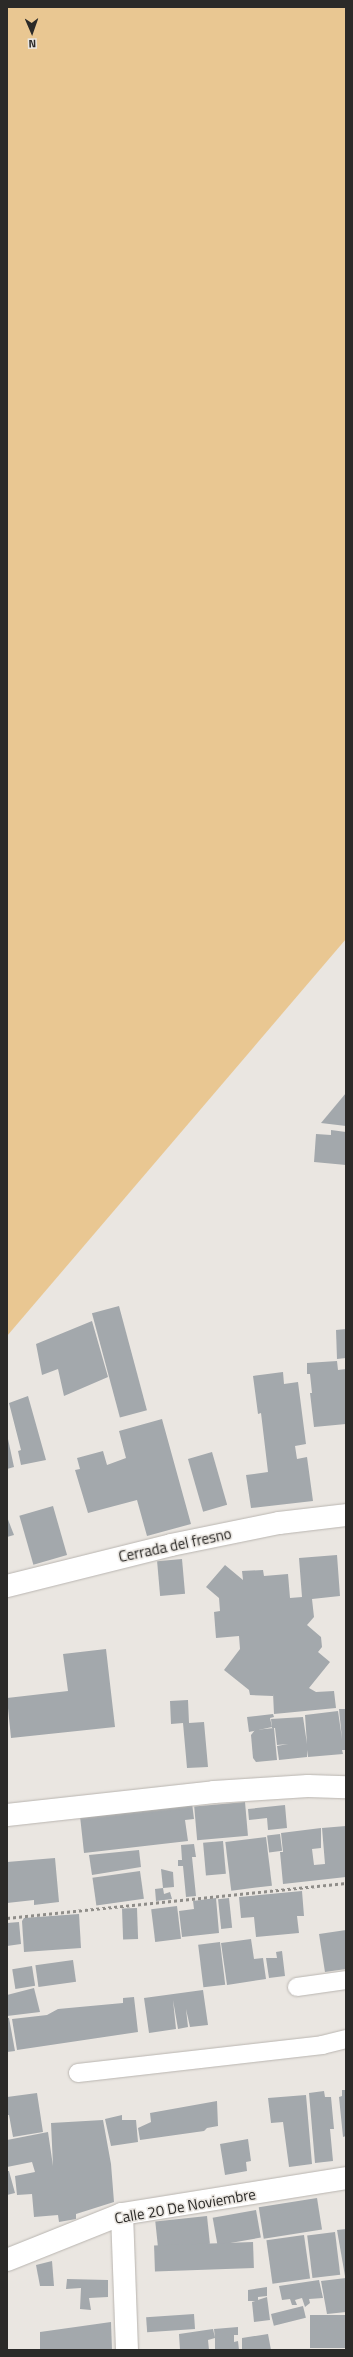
<!DOCTYPE html>
<style>
body{margin:0}
#map{position:relative;width:353px;height:2357px;overflow:hidden;background:#eae6e1;font-family:"Titillium Web",sans-serif}
div>[style]{position:absolute}
.green>*{inset:0;background:#e9c792}
.building>*{inset:0;background:#a3a8ac;transform-origin:0 0}
.path>*{height:2.5px;margin-top:-1.25px;transform-origin:0;background:repeating-linear-gradient(90deg,#8f8d89 0 3px,transparent 0 6px)}
.roads{filter:drop-shadow(0 0 1px #b9b5b0) drop-shadow(0 0 1px #b9b5b0)}
.service>*{height:18px;margin:-9px;padding:0 9px;transform-origin:9px;border-radius:9px;background:#fff}
.minor>*{height:22px;margin:-11px;padding:0 11px;transform-origin:11px;border-radius:11px;background:#fff}
span{translate:-50% -50%;white-space:nowrap;text-align:center;line-height:1.15;-webkit-text-stroke:3px #eae6e1;paint-order:stroke}
.street-label{font-size:15px;color:#2b2a28}
.frame{position:absolute;inset:0;border:8px solid #2b2a28;pointer-events:none}
.north{position:absolute;left:12px;top:12px;width:40px;height:40px;-webkit-text-stroke:3px #eae6e1;paint-order:stroke;rotate:178deg;font-size:11px;font-weight:700;line-height:16px;text-align:center;color:#2b2a28}
.north::after{content:'';display:block;margin:auto;width:14px;height:18px;background:#2b2a28;clip-path:polygon(50% 0,100% 100%,50% 72%,0 100%)}
</style>
<div id="map">
<div class="green">
<i style="clip-path:polygon(7px 7px,346px 7px,346px 939px,7px 1336px)"></i>
</div>
<div class="building">
<i style="clip-path:polygon(346px 1093px,346px 1126px,321px 1123px)"></i>
<i style="clip-path:polygon(331px 1130px,346px 1132px,346px 1165px,314px 1162px,316px 1134px,331px 1135px)"></i>
<i style="left:119px;top:1306px;width:108px;height:28px;rotate:75deg"></i>
<i style="clip-path:polygon(92px 1321px,108px 1377px,64px 1396px,58px 1369px,42px 1375px,36px 1344px)"></i>
<i style="clip-path:polygon(346px 1329px,346px 1358px,337px 1359px,336px 1330px)"></i>
<i style="clip-path:polygon(337px 1361px,338px 1370px,346px 1369px,346px 1424px,314px 1427px,310px 1393px,312px 1393px,310px 1374px,307px 1374px,307px 1363px)"></i>
<i style="clip-path:polygon(283px 1372px,284px 1384px,298px 1382px,306px 1444px,295px 1446px,297px 1459px,307px 1457px,313px 1501px,251px 1508px,246px 1475px,268px 1472px,261px 1413px,258px 1414px,253px 1376px)"></i>
<i style="clip-path:polygon(28px 1396px,46px 1460px,21px 1465px,18px 1451px,21px 1450px,9px 1403px)"></i>
<i style="clip-path:polygon(162px 1419px,191px 1524px,147px 1536px,137px 1500px,88px 1513px,75px 1470px,80px 1469px,77px 1458px,103px 1451px,107px 1465px,126px 1458px,119px 1431px)"></i>
<i style="clip-path:polygon(8px 1439px,14px 1467px,7px 1469px,7px 1440px)"></i>
<i style="left:212px;top:1452px;width:55px;height:25px;rotate:74deg"></i>
<i style="left:53px;top:1506px;width:51px;height:35px;rotate:74deg"></i>
<i style="clip-path:polygon(7px 1517px,14px 1535px,7px 1537px)"></i>
<i style="clip-path:polygon(337px 1555px,340px 1596px,312px 1599px,314px 1617px,307px 1625px,321px 1637px,322px 1647px,318px 1652px,330px 1662px,309px 1688px,316px 1692px,334px 1691px,336px 1708px,274px 1714px,273px 1693px,273px 1696px,250px 1695px,249px 1690px,224px 1670px,240px 1649px,239px 1636px,216px 1638px,214px 1612px,220px 1611px,219px 1598px,206px 1587px,225px 1565px,243px 1580px,242px 1571px,263px 1570px,264px 1576px,288px 1574px,290px 1598px,302px 1597px,299px 1558px)"></i>
<i style="left:182px;top:1559px;width:35px;height:25px;rotate:85deg"></i>
<i style="clip-path:polygon(106px 1649px,115px 1727px,11px 1738px,7px 1698px,68px 1691px,63px 1654px)"></i>
<i style="clip-path:polygon(188px 1700px,189px 1723px,204px 1722px,208px 1767px,187px 1768px,183px 1723px,171px 1724px,170px 1701px)"></i>
<i style="clip-path:polygon(339px 1709px,346px 1709px,346px 1750px,342px 1750px,343px 1754px,308px 1757px,308px 1750px,307px 1757px,279px 1760px,277px 1746px,288px 1744px,277px 1745px,275px 1728px,277px 1728px,272px 1728px,271px 1719px,303px 1717px,307px 1744px,305px 1715px,338px 1711px,342px 1739px)"></i>
<i style="clip-path:polygon(273px 1714px,274px 1717px,270px 1718px,272px 1727px,249px 1732px,247px 1717px)"></i>
<i style="clip-path:polygon(274px 1728px,277px 1760px,256px 1762px,253px 1758px,251px 1735px,255px 1730px)"></i>
<i style="left:245px;top:1802px;width:34px;height:51px;rotate:85deg"></i>
<i style="clip-path:polygon(192px 1803px,194px 1819px,185px 1820px,188px 1841px,84px 1853px,80px 1816px)"></i>
<i style="clip-path:polygon(285px 1805px,287px 1828px,268px 1830px,267px 1818px,249px 1820px,248px 1809px)"></i>
<i style="clip-path:polygon(346px 1826px,346px 1877px,283px 1884px,280px 1852px,283px 1852px,281px 1833px,321px 1828px,321px 1848px,312px 1849px,314px 1865px,325px 1864px,322px 1828px)"></i>
<i style="left:280px;top:1834px;width:17px;height:13px;rotate:83deg"></i>
<i style="left:266px;top:1837px;width:49px;height:41px;rotate:83deg"></i>
<i style="left:223px;top:1841px;width:33px;height:20px;rotate:85deg"></i>
<i style="clip-path:polygon(194px 1844px,196px 1857px,192px 1857px,196px 1896px,186px 1897px,183px 1866px,178px 1866px,178px 1860px,182px 1860px,181px 1845px)"></i>
<i style="clip-path:polygon(139px 1850px,141px 1867px,92px 1875px,89px 1855px)"></i>
<i style="clip-path:polygon(55px 1858px,59px 1902px,34px 1905px,34px 1900px,7px 1903px,7px 1862px)"></i>
<i style="clip-path:polygon(161px 1869px,173px 1872px,174px 1887px,163px 1888px)"></i>
<i style="left:140px;top:1871px;width:28px;height:48px;rotate:82deg"></i>
<i style="clip-path:polygon(163px 1888px,164px 1894px,170px 1892px,172px 1899px,156px 1901px,155px 1889px)"></i>
<i style="clip-path:polygon(302px 1891px,304px 1916px,297px 1916px,299px 1933px,256px 1937px,254px 1917px,241px 1918px,239px 1897px)"></i>
<i style="clip-path:polygon(216px 1898px,219px 1933px,182px 1937px,179px 1911px,194px 1909px,193px 1901px)"></i>
<i style="left:229px;top:1898px;width:30px;height:11px;rotate:84deg"></i>
<i style="left:177px;top:1906px;width:33px;height:26px;rotate:83deg"></i>
<i style="left:137px;top:1908px;width:31px;height:15px;rotate:88deg"></i>
<i style="clip-path:polygon(79px 1914px,81px 1948px,24px 1952px,22px 1921px,24px 1918px)"></i>
<i style="clip-path:polygon(19px 1922px,21px 1944px,7px 1946px,7px 1923px)"></i>
<i style="clip-path:polygon(346px 1930px,346px 1969px,325px 1972px,319px 1934px)"></i>
<i style="clip-path:polygon(251px 1939px,254px 1959px,263px 1958px,266px 1979px,227px 1985px,221px 1943px)"></i>
<i style="left:220px;top:1942px;width:43px;height:22px;rotate:83deg"></i>
<i style="clip-path:polygon(282px 1951px,285px 1976px,269px 1978px,266px 1958px,277px 1958px,276px 1952px)"></i>
<i style="left:73px;top:1960px;width:22px;height:38px;rotate:82deg"></i>
<i style="left:32px;top:1966px;width:20px;height:20px;rotate:81deg"></i>
<i style="clip-path:polygon(34px 1988px,40px 2012px,7px 2016px,7px 1995px)"></i>
<i style="clip-path:polygon(203px 1990px,208px 2025px,190px 2027px,186px 2009px,188px 2027px,178px 2029px,173px 2000px,176px 2029px,149px 2033px,144px 1998px)"></i>
<i style="clip-path:polygon(134px 1997px,138px 2032px,17px 2050px,12px 2019px,47px 2015px,58px 2009px,123px 2003px,123px 1998px)"></i>
<i style="clip-path:polygon(7px 2018px,9px 2018px,15px 2051px,7px 2052px)"></i>
<i style="clip-path:polygon(342px 2090px,346px 2090px,346px 2136px,343px 2137px,339px 2097px,342px 2096px)"></i>
<i style="clip-path:polygon(324px 2091px,325px 2097px,331px 2097px,334px 2129px,330px 2129px,333px 2161px,315px 2163px,309px 2093px)"></i>
<i style="clip-path:polygon(37px 2093px,43px 2132px,13px 2137px,9px 2115px,7px 2115px,7px 2097px)"></i>
<i style="clip-path:polygon(306px 2095px,312px 2164px,289px 2167px,283px 2122px,271px 2123px,268px 2098px)"></i>
<i style="clip-path:polygon(217px 2101px,218px 2126px,207px 2128px,204px 2131px,140px 2140px,138px 2128px,151px 2122px,150px 2113px)"></i>
<i style="clip-path:polygon(122px 2115px,122px 2120px,136px 2120px,138px 2142px,111px 2146px,105px 2119px)"></i>
<i style="clip-path:polygon(103px 2120px,111px 2164px,114px 2202px,76px 2214px,76px 2219px,59px 2222px,58px 2215px,34px 2217px,32px 2194px,17px 2195px,15px 2176px,40px 2171px,35px 2172px,32px 2162px,7px 2167px,7px 2140px,48px 2132px,53px 2166px,51px 2123px)"></i>
<i style="clip-path:polygon(248px 2139px,251px 2161px,246px 2162px,247px 2171px,225px 2175px,220px 2144px)"></i>
<i style="clip-path:polygon(7px 2171px,9px 2171px,15px 2193px,7px 2195px)"></i>
<i style="left:317px;top:2198px;width:32px;height:59px;rotate:81deg"></i>
<i style="left:256px;top:2210px;width:28px;height:44px;rotate:80deg"></i>
<i style="left:207px;top:2216px;width:28px;height:52px;rotate:84deg"></i>
<i style="clip-path:polygon(346px 2229px,346px 2276px,345px 2276px,337px 2230px)"></i>
<i style="left:335px;top:2232px;width:43px;height:28px;rotate:83deg"></i>
<i style="left:304px;top:2235px;width:44px;height:38px;rotate:82deg"></i>
<i style="left:253px;top:2242px;width:26px;height:99px;rotate:88deg"></i>
<i style="clip-path:polygon(52px 2261px,54px 2286px,40px 2286px,36px 2265px)"></i>
<i style="clip-path:polygon(346px 2278px,346px 2312px,327px 2314px,321px 2281px)"></i>
<i style="clip-path:polygon(67px 2279px,108px 2280px,108px 2297px,89px 2298px,91px 2310px,80px 2309px,81px 2288px,66px 2289px)"></i>
<i style="clip-path:polygon(319px 2280px,323px 2298px,309px 2299px,310px 2303px,305px 2307px,302px 2298px,295px 2300px,297px 2305px,292px 2305px,290px 2299px,282px 2300px,279px 2286px)"></i>
<i style="clip-path:polygon(267px 2287px,267px 2296px,258px 2297px,258px 2301px,248px 2301px,248px 2290px)"></i>
<i style="clip-path:polygon(267px 2297px,270px 2320px,254px 2322px,252px 2302px)"></i>
<i style="left:303px;top:2306px;width:12px;height:33px;rotate:76deg"></i>
<i style="left:194px;top:2314px;width:15px;height:48px;rotate:86deg"></i>
<i style="left:346px;top:2315px;width:33px;height:36px;rotate:90deg"></i>
<i style="clip-path:polygon(111px 2322px,112px 2350px,40px 2350px,40px 2332px)"></i>
<i style="clip-path:polygon(238px 2327px,238px 2335px,234px 2335px,234px 2342px,238px 2341px,239px 2350px,215px 2350px,215px 2338px,208px 2340px,209px 2350px,180px 2350px,179px 2334px,213px 2329px,215px 2338px,214px 2329px)"></i>
<i style="clip-path:polygon(268px 2334px,271px 2350px,242px 2350px,242px 2338px)"></i>
</div>
<div class="path">
<i style="left:7px;top:1918px;width:341px;rotate:-5.9deg"></i>
</div>
<div class="roads">
<div class="service">
<i style="left:297px;top:1987px;width:49px;rotate:-8.1deg"></i>
<i style="left:78px;top:2073px;width:246px;rotate:-6.5deg"></i>
<i style="left:322px;top:2045px;width:25px;rotate:-14deg"></i>
</div>
<div class="minor">
<i style="left:7px;top:1586px;width:169px;rotate:-14deg"></i>
<i style="left:171px;top:1545px;width:110px;rotate:-11.5deg"></i>
<i style="left:279px;top:1523px;width:67px;rotate:-6.8deg"></i>
<i style="left:7px;top:1815px;width:208px;rotate:-6.3deg"></i>
<i style="left:214px;top:1792px;width:94px;rotate:-3.7deg"></i>
<i style="left:308px;top:1786px;width:38px;rotate:2deg"></i>
<i style="left:122px;top:2214px;width:136px;rotate:87.9deg"></i>
<i style="left:7px;top:2260px;width:124px;rotate:-21.8deg"></i>
<i style="left:122px;top:2214px;width:227px;rotate:-9.1deg"></i>
</div>
</div>
<div class="street-label">
<span style="left:175px;top:1545px;rotate:-12deg">Cerrada del fresno</span>
<span style="left:185px;top:2206px;rotate:-10deg">Calle 20 De Noviembre</span>
</div>
<div class="frame"></div>
<div class="north">N</div>
</div>
